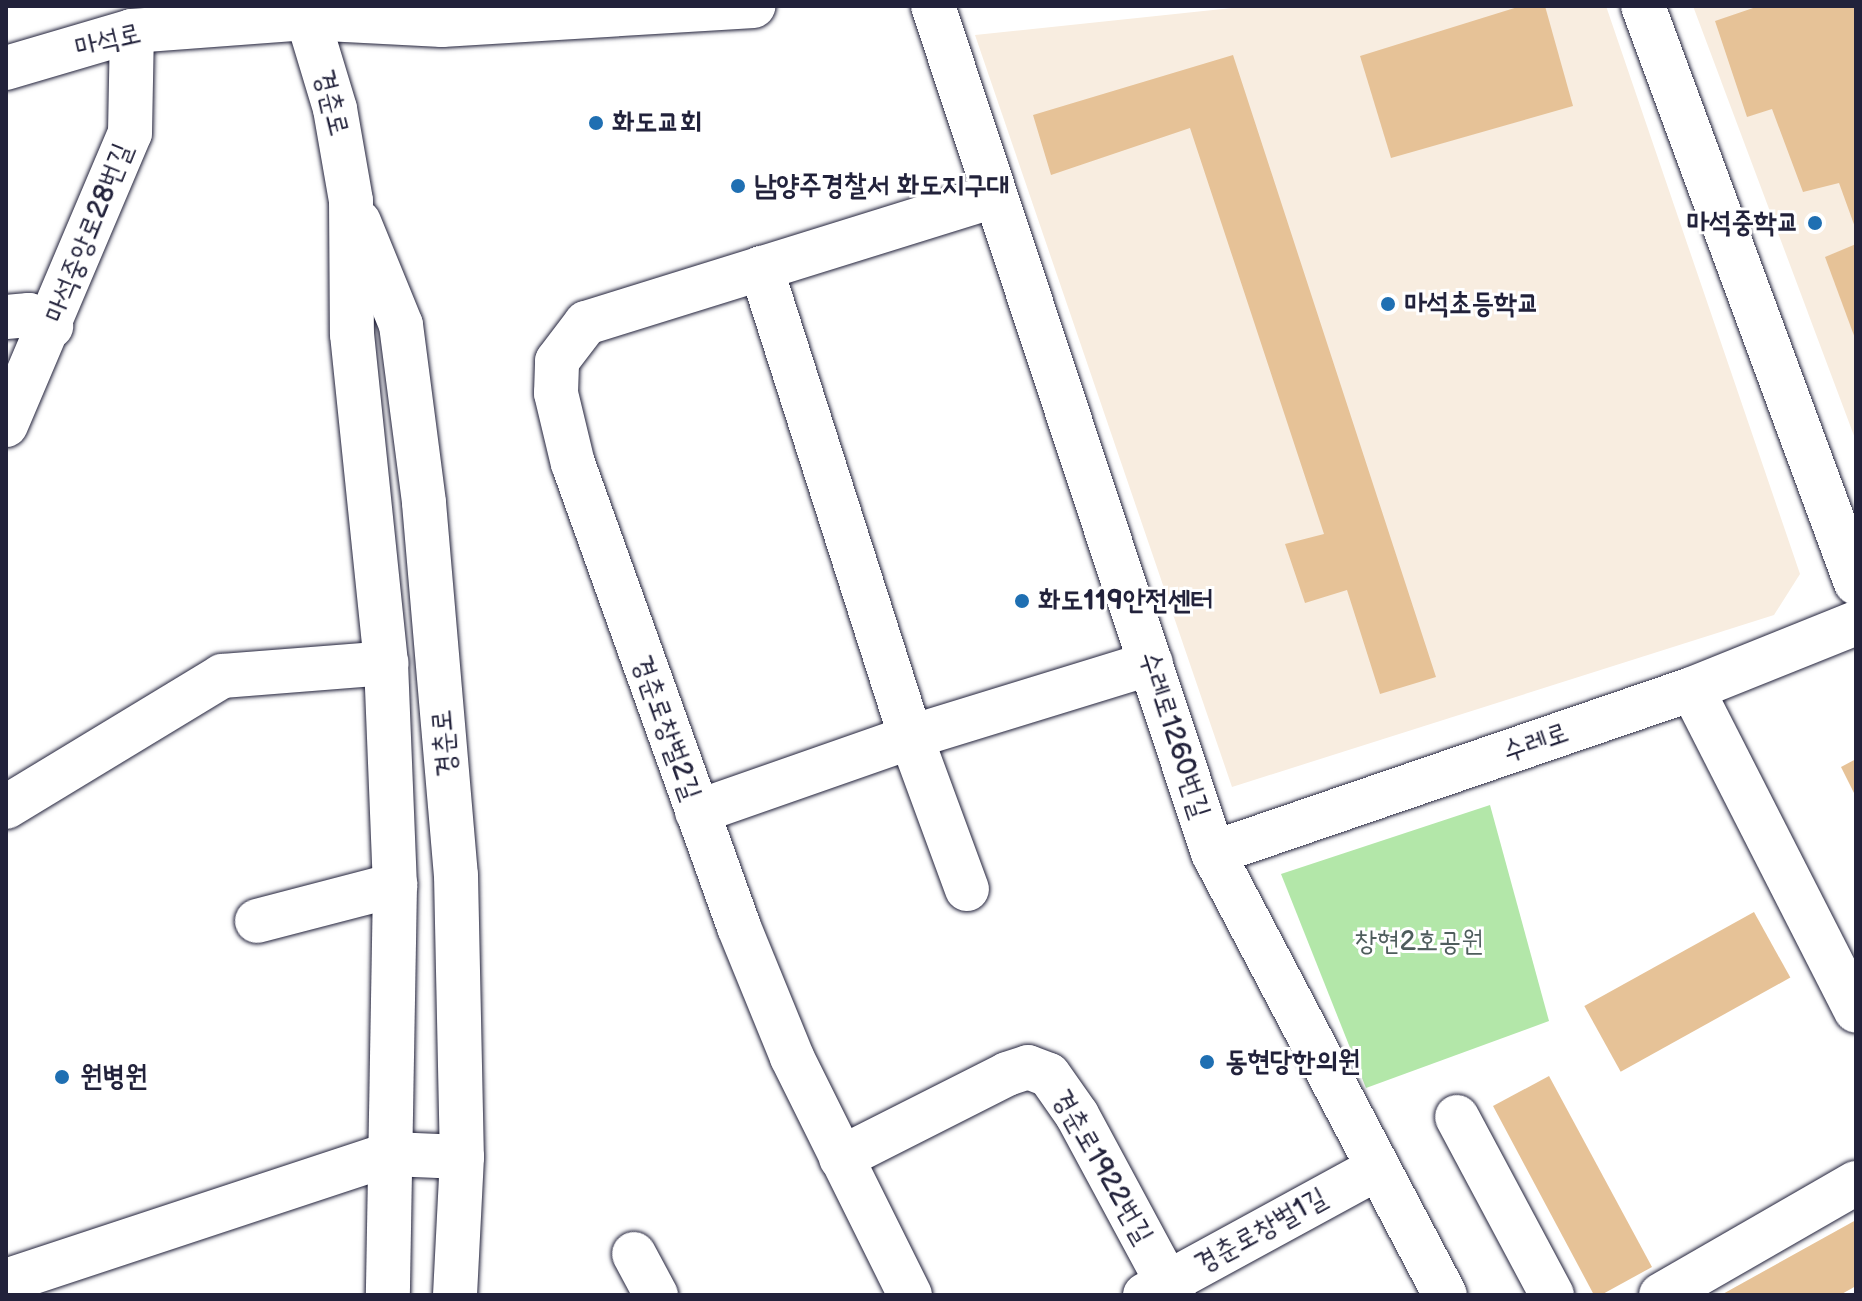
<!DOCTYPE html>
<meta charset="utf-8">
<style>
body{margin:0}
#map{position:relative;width:1862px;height:1301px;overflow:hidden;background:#fff;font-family:"Balsamiq Sans","Poor Story",sans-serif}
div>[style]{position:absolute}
.built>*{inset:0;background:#f8ede0}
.green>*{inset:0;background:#b3e7a9}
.building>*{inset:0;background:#e6c297;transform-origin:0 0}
.roads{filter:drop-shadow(0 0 2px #22223b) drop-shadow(0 0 2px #22223b)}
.minor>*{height:44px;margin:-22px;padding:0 22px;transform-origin:22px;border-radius:22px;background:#fff}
.major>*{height:44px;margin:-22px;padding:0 22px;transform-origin:22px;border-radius:22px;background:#fff}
.dots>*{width:22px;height:22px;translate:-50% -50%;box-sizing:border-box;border:4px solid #fff;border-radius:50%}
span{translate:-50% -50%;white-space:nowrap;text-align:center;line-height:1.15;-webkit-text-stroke:6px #fff;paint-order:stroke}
.street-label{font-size:28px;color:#22223b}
.poi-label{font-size:28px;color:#22223b;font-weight:700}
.left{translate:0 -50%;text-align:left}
.right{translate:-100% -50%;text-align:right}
.park-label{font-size:28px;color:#4e5d5c}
.frame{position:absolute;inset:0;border:8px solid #22223b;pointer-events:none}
</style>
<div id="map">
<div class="built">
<i style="clip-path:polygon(1251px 6px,1606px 6px,1800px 574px,1774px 615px,1232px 787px,975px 35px)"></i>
<i style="clip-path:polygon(1693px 6px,1856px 6px,1856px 441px)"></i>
</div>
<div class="green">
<i style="clip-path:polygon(1490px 805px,1549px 1021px,1366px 1088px,1281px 874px)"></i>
</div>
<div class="building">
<i style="clip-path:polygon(1521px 6px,1545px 6px,1573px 106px,1391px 158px,1360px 56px)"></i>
<i style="clip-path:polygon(1759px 6px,1856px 6px,1856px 230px,1839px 183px,1803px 192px,1772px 109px,1747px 117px,1715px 21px)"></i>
<i style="clip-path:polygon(1233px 55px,1436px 677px,1380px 694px,1347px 590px,1305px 603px,1285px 544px,1324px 534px,1190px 128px,1051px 175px,1033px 115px)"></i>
<i style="clip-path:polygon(1856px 244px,1856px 341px,1825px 257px)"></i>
<i style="clip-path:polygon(1856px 759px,1856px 797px,1841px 767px)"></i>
<i style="left:1754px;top:912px;width:75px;height:194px;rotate:61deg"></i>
<i style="clip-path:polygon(1549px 1076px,1652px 1267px,1601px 1295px,1594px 1295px,1493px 1106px)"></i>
<i style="clip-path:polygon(1856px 1220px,1856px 1286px,1840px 1295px,1721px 1295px)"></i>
</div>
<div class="roads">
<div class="minor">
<i style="left:304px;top:6px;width:108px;rotate:73.2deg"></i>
<i style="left:335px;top:109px;width:93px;rotate:80.1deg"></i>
<i style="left:351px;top:201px;width:133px;rotate:89.6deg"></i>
<i style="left:352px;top:334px;width:331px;rotate:84.1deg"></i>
<i style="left:386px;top:663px;width:222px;rotate:87.7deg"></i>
<i style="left:395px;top:885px;width:410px;rotate:91deg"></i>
<i style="left:933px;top:6px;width:892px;rotate:71.71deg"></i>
<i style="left:1213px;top:853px;width:499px;rotate:62.3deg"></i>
<i style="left:1643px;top:6px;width:615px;rotate:69.74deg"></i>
<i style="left:359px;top:222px;width:111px;rotate:67.8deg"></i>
<i style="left:401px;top:325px;width:179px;rotate:82.6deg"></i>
<i style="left:424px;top:503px;width:373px;rotate:85.1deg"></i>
<i style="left:456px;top:875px;width:282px;rotate:88.8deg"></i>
<i style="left:462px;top:1157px;width:138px;rotate:92.9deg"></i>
<i style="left:761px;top:268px;width:492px;rotate:72.3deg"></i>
<i style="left:911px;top:737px;width:162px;rotate:69.8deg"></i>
<i style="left:6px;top:317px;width:23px;rotate:-5deg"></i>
<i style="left:29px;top:315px;width:25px;rotate:27deg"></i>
<i style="left:6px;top:425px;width:317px;rotate:-67deg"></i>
<i style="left:130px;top:133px;width:102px;rotate:-88.9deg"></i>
<i style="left:1692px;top:689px;width:361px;rotate:63deg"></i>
<i style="left:6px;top:807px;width:253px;rotate:-31.2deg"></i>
<i style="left:222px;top:676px;width:165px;rotate:-4.5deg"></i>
<i style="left:697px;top:812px;width:227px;rotate:-19.3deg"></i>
<i style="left:911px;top:737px;width:251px;rotate:-17.1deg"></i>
<i style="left:1213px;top:853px;width:506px;rotate:-18.9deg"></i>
<i style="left:1692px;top:689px;width:177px;rotate:-21.9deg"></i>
<i style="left:257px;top:921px;width:143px;rotate:-14.6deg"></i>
<i style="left:1457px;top:1117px;width:202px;rotate:61.9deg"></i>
<i style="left:841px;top:1158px;width:186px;rotate:-26.8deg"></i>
<i style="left:1007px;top:1074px;width:22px;rotate:-18deg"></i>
<i style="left:1028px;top:1067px;width:22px;rotate:21deg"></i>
<i style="left:1049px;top:1075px;width:49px;rotate:55deg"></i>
<i style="left:1077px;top:1115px;width:204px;rotate:61.7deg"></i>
<i style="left:634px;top:1254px;width:47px;rotate:61.8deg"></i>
<i style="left:6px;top:1281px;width:405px;rotate:-18.3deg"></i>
<i style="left:391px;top:1154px;width:71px;rotate:2.4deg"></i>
<i style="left:910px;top:1295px;width:266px;rotate:-116.4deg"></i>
<i style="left:792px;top:1057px;width:140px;rotate:-112.2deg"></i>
<i style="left:739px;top:927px;width:492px;rotate:-109.7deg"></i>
<i style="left:573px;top:464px;width:73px;rotate:-103.5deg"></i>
<i style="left:556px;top:393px;width:32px;rotate:-88deg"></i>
<i style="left:557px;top:361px;width:48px;rotate:-52.7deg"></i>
<i style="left:586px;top:323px;width:428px;rotate:-17.3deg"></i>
<i style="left:1145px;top:1295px;width:265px;rotate:-28.6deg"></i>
<i style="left:1661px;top:1295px;width:225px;rotate:-29.9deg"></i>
</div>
<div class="major">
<i style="left:6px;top:68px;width:131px;rotate:-16.4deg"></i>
<i style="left:132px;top:31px;width:175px;rotate:-4.2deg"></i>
<i style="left:307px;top:18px;width:135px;rotate:3deg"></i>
<i style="left:442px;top:25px;width:312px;rotate:-3.5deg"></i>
</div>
</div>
<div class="dots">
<i style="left:596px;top:123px;background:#1f6fb2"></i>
<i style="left:738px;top:186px;background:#1f6fb2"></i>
<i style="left:1815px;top:223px;background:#1f6fb2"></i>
<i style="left:1388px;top:304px;background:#1f6fb2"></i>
<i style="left:1022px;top:601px;background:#1f6fb2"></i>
<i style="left:1207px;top:1062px;background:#1f6fb2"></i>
<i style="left:62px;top:1077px;background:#1f6fb2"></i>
</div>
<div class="street-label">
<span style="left:108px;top:41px;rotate:-13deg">마석로</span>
<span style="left:331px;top:103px;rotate:76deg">경춘로</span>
<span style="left:89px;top:233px;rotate:-68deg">마석중앙로28번길</span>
<span style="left:666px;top:728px;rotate:70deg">경춘로창벌2길</span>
<span style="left:1174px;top:735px;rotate:72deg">수레로1260번길</span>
<span style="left:445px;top:743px;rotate:-95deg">경춘로</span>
<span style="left:1536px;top:743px;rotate:-19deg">수레로</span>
<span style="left:1102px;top:1167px;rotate:60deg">경춘로1922번길</span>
<span style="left:1261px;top:1231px;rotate:-29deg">경춘로창벌1길</span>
</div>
<div class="poi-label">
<span class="left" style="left:612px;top:123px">화도교회</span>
<span class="left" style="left:754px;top:186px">남양주경찰서 화도지구대</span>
<span class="right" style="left:1799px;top:223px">마석중학교</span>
<span class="left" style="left:1404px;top:304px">마석초등학교</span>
<span class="left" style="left:1038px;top:601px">화도119안전센터</span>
<span class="left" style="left:1225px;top:1062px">동현당한의원</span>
<span class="left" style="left:80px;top:1077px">원병원</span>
</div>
<div class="park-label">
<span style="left:1419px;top:942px">창현2호공원</span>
</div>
<div class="frame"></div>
</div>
